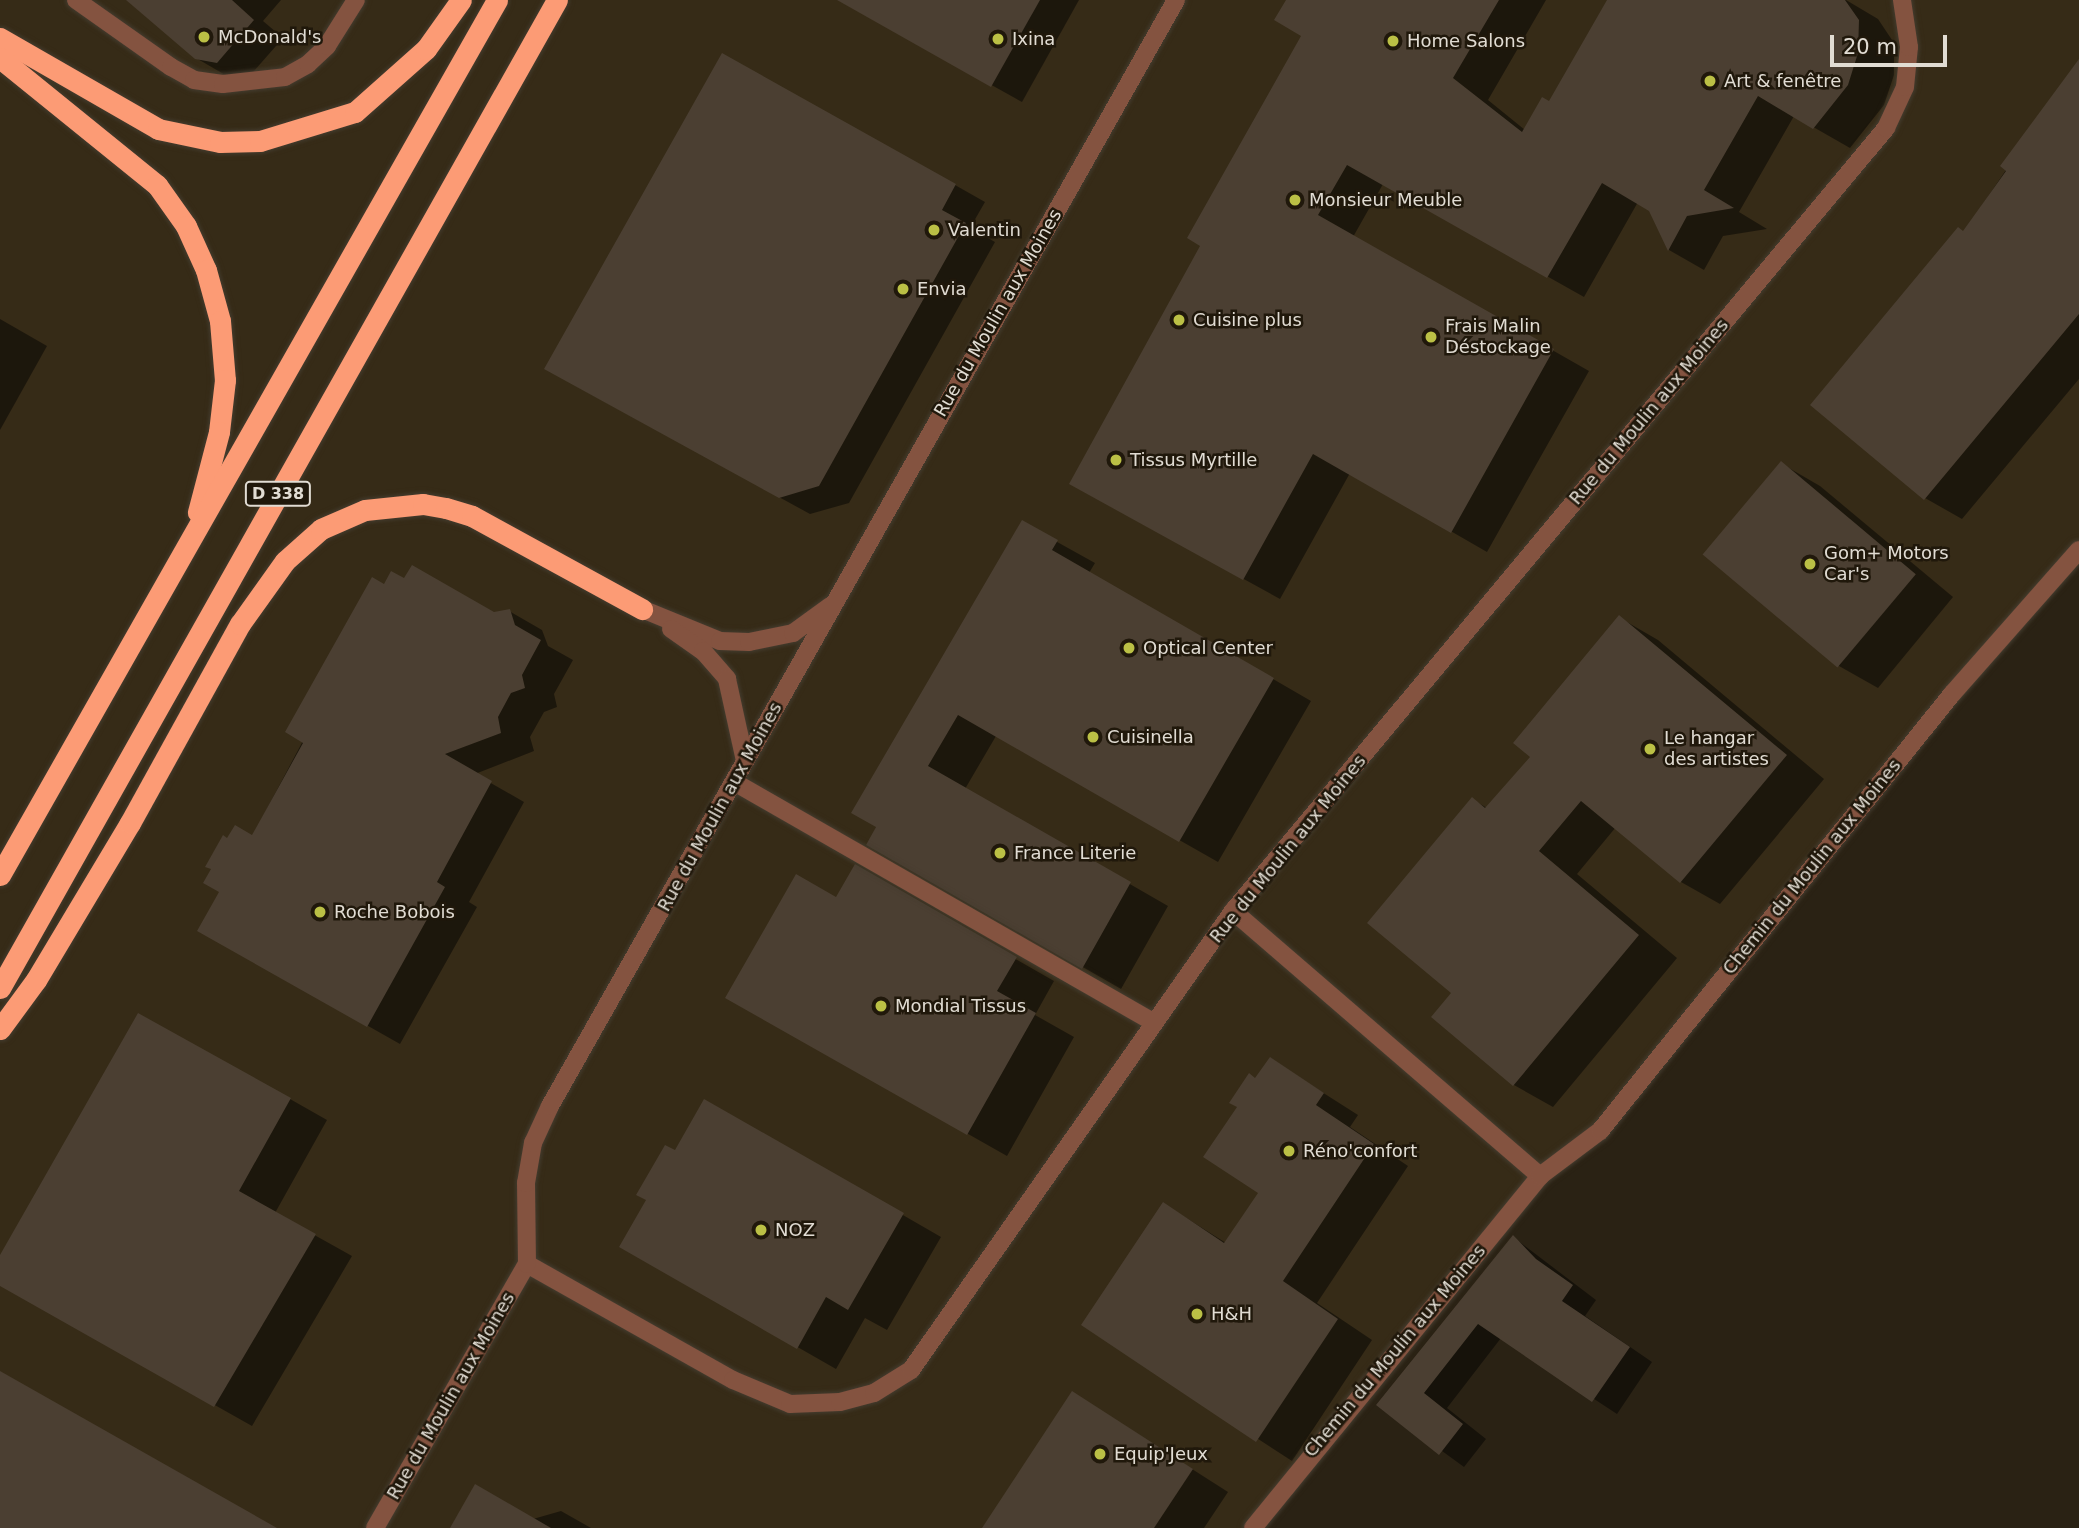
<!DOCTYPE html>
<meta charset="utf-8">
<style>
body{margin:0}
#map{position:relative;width:2079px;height:1528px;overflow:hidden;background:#2a2214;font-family:"DejaVu Sans",sans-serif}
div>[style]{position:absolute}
.built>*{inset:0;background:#362b17}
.shadow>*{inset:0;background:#0007}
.building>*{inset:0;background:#4b3f32;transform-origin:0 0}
.roads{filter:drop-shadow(0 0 2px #443c2f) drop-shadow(0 0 2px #443c2f)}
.minor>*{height:18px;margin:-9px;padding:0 9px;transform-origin:9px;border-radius:9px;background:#845340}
.highway>*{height:21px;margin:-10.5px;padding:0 10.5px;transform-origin:10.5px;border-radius:10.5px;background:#fc9b75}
.dots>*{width:19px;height:19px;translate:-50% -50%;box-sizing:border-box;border:4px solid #20180b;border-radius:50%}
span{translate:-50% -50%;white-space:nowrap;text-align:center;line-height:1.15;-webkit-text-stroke:5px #20180b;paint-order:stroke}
.shield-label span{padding:2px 5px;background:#20180b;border:2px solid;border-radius:5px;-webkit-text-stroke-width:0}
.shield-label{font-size:16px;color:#e1dcd3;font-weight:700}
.poi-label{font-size:18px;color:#e1dcd3}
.left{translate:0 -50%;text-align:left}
.street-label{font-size:18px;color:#e1dcd3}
.scale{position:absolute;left:1830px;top:35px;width:117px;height:32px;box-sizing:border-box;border:4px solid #e1dcd3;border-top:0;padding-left:9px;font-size:21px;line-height:24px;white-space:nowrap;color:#e1dcd3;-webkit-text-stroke:5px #20180b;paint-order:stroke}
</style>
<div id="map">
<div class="built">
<i style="clip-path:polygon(0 0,2079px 0,2079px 557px,1600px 1131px,1540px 1176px,1253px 1528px,0 1528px)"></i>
</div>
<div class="shadow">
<i style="clip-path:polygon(136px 0,281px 0,263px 21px,283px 38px,247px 79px,227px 76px,196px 58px)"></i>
<i style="clip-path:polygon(839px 0,1079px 0,1022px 102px)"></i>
<i style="clip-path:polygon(1288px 0,1546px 0,1488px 100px,1525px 130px,1550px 104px,1609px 0,1846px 0,1878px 19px,1894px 43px,1894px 75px,1884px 105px,1850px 148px,1794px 116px,1739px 212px,1767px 229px,1723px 236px,1704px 270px,1669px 250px,1651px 210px,1638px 202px,1584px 297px,1383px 184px,1353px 237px,1589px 371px,1487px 552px,1350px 473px,1280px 599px,1107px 504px,1203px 246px,1304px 35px)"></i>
<i style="clip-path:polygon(2079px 62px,2079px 379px,1962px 519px,1925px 498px,1813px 405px,1964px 232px)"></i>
<i style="clip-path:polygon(955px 185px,985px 202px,970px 228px,995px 242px,849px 503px,810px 514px,576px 386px)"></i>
<i style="clip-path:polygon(0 319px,47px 346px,0 430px)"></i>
<i style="clip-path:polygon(1782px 464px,1820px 486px,1953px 597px,1878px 688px,1839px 666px)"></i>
<i style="clip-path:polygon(1023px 523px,1095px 563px,1089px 573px,1311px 701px,1218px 862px,996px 736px,965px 789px,1168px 906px,1121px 989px,868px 844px)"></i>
<i style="clip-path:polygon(385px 586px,493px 614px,509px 611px,542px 630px,548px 646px,573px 660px,554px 694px,557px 707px,544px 712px,530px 737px,534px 751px,475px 774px,524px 802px,469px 902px,477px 907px,400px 1044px,232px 949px,228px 840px,252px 837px)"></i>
<i style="clip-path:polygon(1620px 618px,1658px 640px,1824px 779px,1720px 904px,1681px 882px,1616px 827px,1577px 874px,1677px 958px,1553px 1107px,1514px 1085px,1453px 993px,1472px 799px,1487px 808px,1532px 757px)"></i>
<i style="clip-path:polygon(855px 867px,1054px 981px,1035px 1015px,1074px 1037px,1007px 1156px,728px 998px,837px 899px)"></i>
<i style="clip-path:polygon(1270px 1059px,1358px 1115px,1350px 1127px,1408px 1166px,1317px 1303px,1372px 1340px,1292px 1461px,1083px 1325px,1164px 1204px,1226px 1243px,1260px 1192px,1256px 1079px)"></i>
<i style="clip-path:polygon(290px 1099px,327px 1120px,275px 1213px,352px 1256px,252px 1426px,0 1284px,0 1259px)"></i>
<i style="clip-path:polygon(705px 1101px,941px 1237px,887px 1330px,865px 1318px,836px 1369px,621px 1246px)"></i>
<i style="clip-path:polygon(1513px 1237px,1596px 1300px,1585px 1316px,1652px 1362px,1617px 1414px,1501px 1338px,1447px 1408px,1486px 1439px,1464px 1467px,1379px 1405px)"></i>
<i style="clip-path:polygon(1073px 1393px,1228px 1492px,1204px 1528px,984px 1528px)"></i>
<i style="clip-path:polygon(561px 1511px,591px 1528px,452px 1528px,533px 1519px)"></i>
</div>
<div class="building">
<i style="clip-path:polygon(126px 0,232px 0,254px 20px,217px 63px,195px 59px)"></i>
<i style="clip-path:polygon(837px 0,1040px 0,991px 87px)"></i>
<i style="clip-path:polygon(1286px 0,1499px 0,1453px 78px,1522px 132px,1542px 97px,1549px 101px,1607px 0,1845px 0,1859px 20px,1858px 53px,1848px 85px,1813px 129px,1758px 96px,1704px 190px,1734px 208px,1687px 216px,1668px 251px,1649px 211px,1602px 183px,1547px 278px,1347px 165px,1318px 215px,1554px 349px,1451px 533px,1313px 454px,1243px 580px,1069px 484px,1200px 246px,1187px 238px,1301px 36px,1274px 20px)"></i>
<i style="clip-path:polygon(722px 53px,956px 184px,942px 210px,966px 223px,819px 486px,779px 498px,544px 369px)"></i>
<i style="clip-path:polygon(2079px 59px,2079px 314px,1924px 500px,1810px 405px,1958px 227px,1963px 231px,2006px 171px,2000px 166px)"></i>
<i style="left:1781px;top:461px;width:176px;height:122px;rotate:40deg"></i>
<i style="clip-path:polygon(1022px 520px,1058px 540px,1052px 550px,1274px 678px,1179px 842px,958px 715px,928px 766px,1131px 882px,1082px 969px,866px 845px,876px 827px,851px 813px)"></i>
<i style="clip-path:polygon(412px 565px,494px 612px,510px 609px,515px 625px,541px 640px,522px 675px,525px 688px,511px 693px,498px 717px,501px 733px,445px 754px,492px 781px,437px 882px,445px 887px,367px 1027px,197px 931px,219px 892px,203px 883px,211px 869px,205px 867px,223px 835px,227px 838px,235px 825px,252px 835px,303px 743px,285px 732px,372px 577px,384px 584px,391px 571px,404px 578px)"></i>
<i style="clip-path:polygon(1619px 615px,1787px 755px,1680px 883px,1581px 801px,1539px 851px,1639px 935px,1513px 1086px,1431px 1017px,1451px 993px,1367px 923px,1472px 797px,1485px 808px,1530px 757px,1513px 743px)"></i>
<i style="clip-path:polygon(855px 864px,1017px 957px,997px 991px,1036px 1013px,967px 1135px,725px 998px,796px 874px,836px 897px)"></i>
<i style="clip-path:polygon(138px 1013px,291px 1098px,239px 1191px,316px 1234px,214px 1407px,0 1286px,0 1255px)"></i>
<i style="clip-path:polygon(1270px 1057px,1324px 1093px,1316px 1105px,1374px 1144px,1283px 1281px,1338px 1319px,1256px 1442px,1081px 1325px,1163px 1202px,1224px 1243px,1258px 1193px,1203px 1157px,1237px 1107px,1229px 1103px,1249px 1073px,1255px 1078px)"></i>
<i style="clip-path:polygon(704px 1099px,904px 1213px,848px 1310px,826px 1297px,797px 1349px,619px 1247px,646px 1200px,636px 1195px,665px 1145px,675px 1150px)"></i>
<i style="clip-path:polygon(1513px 1235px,1536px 1259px,1573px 1285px,1562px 1301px,1630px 1347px,1592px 1402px,1478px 1324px,1424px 1393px,1463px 1424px,1439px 1455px,1376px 1405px)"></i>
<i style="clip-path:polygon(0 1371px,277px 1528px,0 1528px)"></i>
<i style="clip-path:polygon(1072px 1391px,1193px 1469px,1154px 1528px,982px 1528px)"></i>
<i style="clip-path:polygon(475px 1484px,551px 1528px,450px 1528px)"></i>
</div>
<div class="roads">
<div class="minor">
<i style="left:76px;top:0;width:116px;rotate:35.2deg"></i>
<i style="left:171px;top:67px;width:26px;rotate:29deg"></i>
<i style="left:194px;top:80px;width:29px;rotate:8deg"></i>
<i style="left:223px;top:84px;width:62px;rotate:-6.4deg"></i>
<i style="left:285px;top:77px;width:26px;rotate:-29deg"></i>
<i style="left:308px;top:64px;width:26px;rotate:-43deg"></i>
<i style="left:327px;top:46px;width:54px;rotate:-57.8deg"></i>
<i style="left:642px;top:609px;width:84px;rotate:22.3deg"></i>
<i style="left:720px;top:641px;width:29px;rotate:2deg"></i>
<i style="left:749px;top:642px;width:45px;rotate:-11.6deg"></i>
<i style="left:793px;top:633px;width:46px;rotate:-36.1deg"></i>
<i style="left:671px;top:629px;width:39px;rotate:35deg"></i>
<i style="left:703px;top:651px;width:37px;rotate:49deg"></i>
<i style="left:727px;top:679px;width:84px;rotate:77.6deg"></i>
<i style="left:734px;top:782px;width:484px;rotate:29.8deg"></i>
<i style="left:1233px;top:911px;width:406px;rotate:40.8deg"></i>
<i style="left:527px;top:1264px;width:236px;rotate:29.4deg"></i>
<i style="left:733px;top:1380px;width:62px;rotate:22.8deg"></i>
<i style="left:790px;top:1404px;width:50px;rotate:-2.3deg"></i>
<i style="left:840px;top:1402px;width:35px;rotate:-15deg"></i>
<i style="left:874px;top:1393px;width:44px;rotate:-31.9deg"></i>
<i style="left:911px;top:1370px;width:561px;rotate:-54.95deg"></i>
<i style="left:1233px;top:911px;width:1020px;rotate:-50.17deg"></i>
<i style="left:1886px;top:128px;width:45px;rotate:-65.1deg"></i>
<i style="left:1905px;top:87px;width:40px;rotate:-84.3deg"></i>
<i style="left:1909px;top:47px;width:48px;rotate:-98.5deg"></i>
<i style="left:375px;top:1528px;width:305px;rotate:-60.1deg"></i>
<i style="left:527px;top:1264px;width:81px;rotate:-90.7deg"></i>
<i style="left:526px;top:1183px;width:41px;rotate:-80.1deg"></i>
<i style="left:533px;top:1143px;width:41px;rotate:-65.3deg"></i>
<i style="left:550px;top:1106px;width:1271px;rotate:-60.49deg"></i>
<i style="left:1253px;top:1528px;width:454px;rotate:-50.8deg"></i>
<i style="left:1540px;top:1176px;width:75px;rotate:-36.9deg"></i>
<i style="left:1600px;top:1131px;width:561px;rotate:-51.15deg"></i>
<i style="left:1952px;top:694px;width:192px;rotate:-48.6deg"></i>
</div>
<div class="highway">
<i style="left:0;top:38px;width:182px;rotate:29.9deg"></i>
<i style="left:158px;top:129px;width:63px;rotate:11.8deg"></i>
<i style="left:220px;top:142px;width:40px;rotate:-1.4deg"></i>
<i style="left:260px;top:141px;width:99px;rotate:-17deg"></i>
<i style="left:355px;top:112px;width:95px;rotate:-41.6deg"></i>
<i style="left:426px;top:49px;width:60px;rotate:-54.5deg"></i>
<i style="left:0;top:58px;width:202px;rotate:39deg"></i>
<i style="left:157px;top:185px;width:50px;rotate:54.7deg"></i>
<i style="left:186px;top:226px;width:48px;rotate:65.6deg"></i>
<i style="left:206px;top:270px;width:53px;rotate:74.6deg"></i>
<i style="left:220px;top:321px;width:59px;rotate:85.2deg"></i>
<i style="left:225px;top:380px;width:52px;rotate:96.6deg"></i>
<i style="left:219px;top:432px;width:83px;rotate:104.7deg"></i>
<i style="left:0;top:875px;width:1006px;rotate:-60.4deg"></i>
<i style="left:0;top:988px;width:1134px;rotate:-60.59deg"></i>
<i style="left:0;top:1029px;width:61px;rotate:-53.7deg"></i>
<i style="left:36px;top:980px;width:183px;rotate:-59.1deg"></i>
<i style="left:130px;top:823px;width:227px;rotate:-61.1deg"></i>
<i style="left:240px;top:624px;width:77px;rotate:-54.5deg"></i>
<i style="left:285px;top:561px;width:48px;rotate:-41.6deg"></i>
<i style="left:321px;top:529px;width:48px;rotate:-23.4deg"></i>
<i style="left:365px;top:510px;width:58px;rotate:-5.9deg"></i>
<i style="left:423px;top:504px;width:23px;rotate:10deg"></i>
<i style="left:446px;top:508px;width:27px;rotate:17deg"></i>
<i style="left:472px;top:516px;width:194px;rotate:28.7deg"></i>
</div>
</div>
<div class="dots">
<i style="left:204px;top:37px;background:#bbc045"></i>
<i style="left:998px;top:39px;background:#bbc045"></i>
<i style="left:1393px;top:41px;background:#bbc045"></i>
<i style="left:1710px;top:81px;background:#bbc045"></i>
<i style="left:1295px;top:200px;background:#bbc045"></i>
<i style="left:934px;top:230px;background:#bbc045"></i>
<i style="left:903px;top:289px;background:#bbc045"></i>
<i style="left:1179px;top:320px;background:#bbc045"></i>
<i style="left:1431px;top:337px;background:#bbc045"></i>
<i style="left:1116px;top:460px;background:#bbc045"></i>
<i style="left:1810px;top:564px;background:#bbc045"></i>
<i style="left:1129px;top:648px;background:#bbc045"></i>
<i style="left:1093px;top:737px;background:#bbc045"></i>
<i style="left:1650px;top:749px;background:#bbc045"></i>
<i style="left:1000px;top:853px;background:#bbc045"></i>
<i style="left:320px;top:912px;background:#bbc045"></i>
<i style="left:881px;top:1006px;background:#bbc045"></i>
<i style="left:1289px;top:1151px;background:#bbc045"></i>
<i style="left:761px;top:1230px;background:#bbc045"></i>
<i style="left:1197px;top:1314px;background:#bbc045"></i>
<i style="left:1100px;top:1454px;background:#bbc045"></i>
</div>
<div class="shield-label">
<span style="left:278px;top:494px">D 338</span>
</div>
<div class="poi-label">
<span class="left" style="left:218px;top:37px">McDonald's</span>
<span class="left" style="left:1012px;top:39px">Ixina</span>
<span class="left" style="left:1407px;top:41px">Home Salons</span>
<span class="left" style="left:1724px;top:81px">Art &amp; fenêtre</span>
<span class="left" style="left:1309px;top:200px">Monsieur Meuble</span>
<span class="left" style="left:948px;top:230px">Valentin</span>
<span class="left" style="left:917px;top:289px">Envia</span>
<span class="left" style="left:1193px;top:320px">Cuisine plus</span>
<span class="left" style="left:1445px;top:337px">Frais Malin<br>Déstockage</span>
<span class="left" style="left:1130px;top:460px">Tissus Myrtille</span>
<span class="left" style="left:1824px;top:564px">Gom+ Motors<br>Car's</span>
<span class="left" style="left:1143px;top:648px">Optical Center</span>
<span class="left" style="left:1107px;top:737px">Cuisinella</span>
<span class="left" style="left:1664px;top:749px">Le hangar<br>des artistes</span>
<span class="left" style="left:1014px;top:853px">France Literie</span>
<span class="left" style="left:334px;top:912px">Roche Bobois</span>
<span class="left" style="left:895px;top:1006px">Mondial Tissus</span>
<span class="left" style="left:1303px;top:1151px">Réno'confort</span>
<span class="left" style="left:775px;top:1230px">NOZ</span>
<span class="left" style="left:1211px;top:1314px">H&amp;H</span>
<span class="left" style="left:1114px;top:1454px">Equip'Jeux</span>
</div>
<div class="street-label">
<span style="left:998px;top:313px;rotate:-60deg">Rue du Moulin aux Moines</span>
<span style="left:1649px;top:412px;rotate:-50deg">Rue du Moulin aux Moines</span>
<span style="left:720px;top:807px;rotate:-61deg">Rue du Moulin aux Moines</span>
<span style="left:1288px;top:849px;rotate:-51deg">Rue du Moulin aux Moines</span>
<span style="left:1812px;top:867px;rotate:-51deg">Chemin du Moulin aux Moines</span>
<span style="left:1395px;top:1351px;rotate:-50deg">Chemin du Moulin aux Moines</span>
<span style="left:451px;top:1396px;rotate:-60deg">Rue du Moulin aux Moines</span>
</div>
<div class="scale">20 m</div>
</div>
